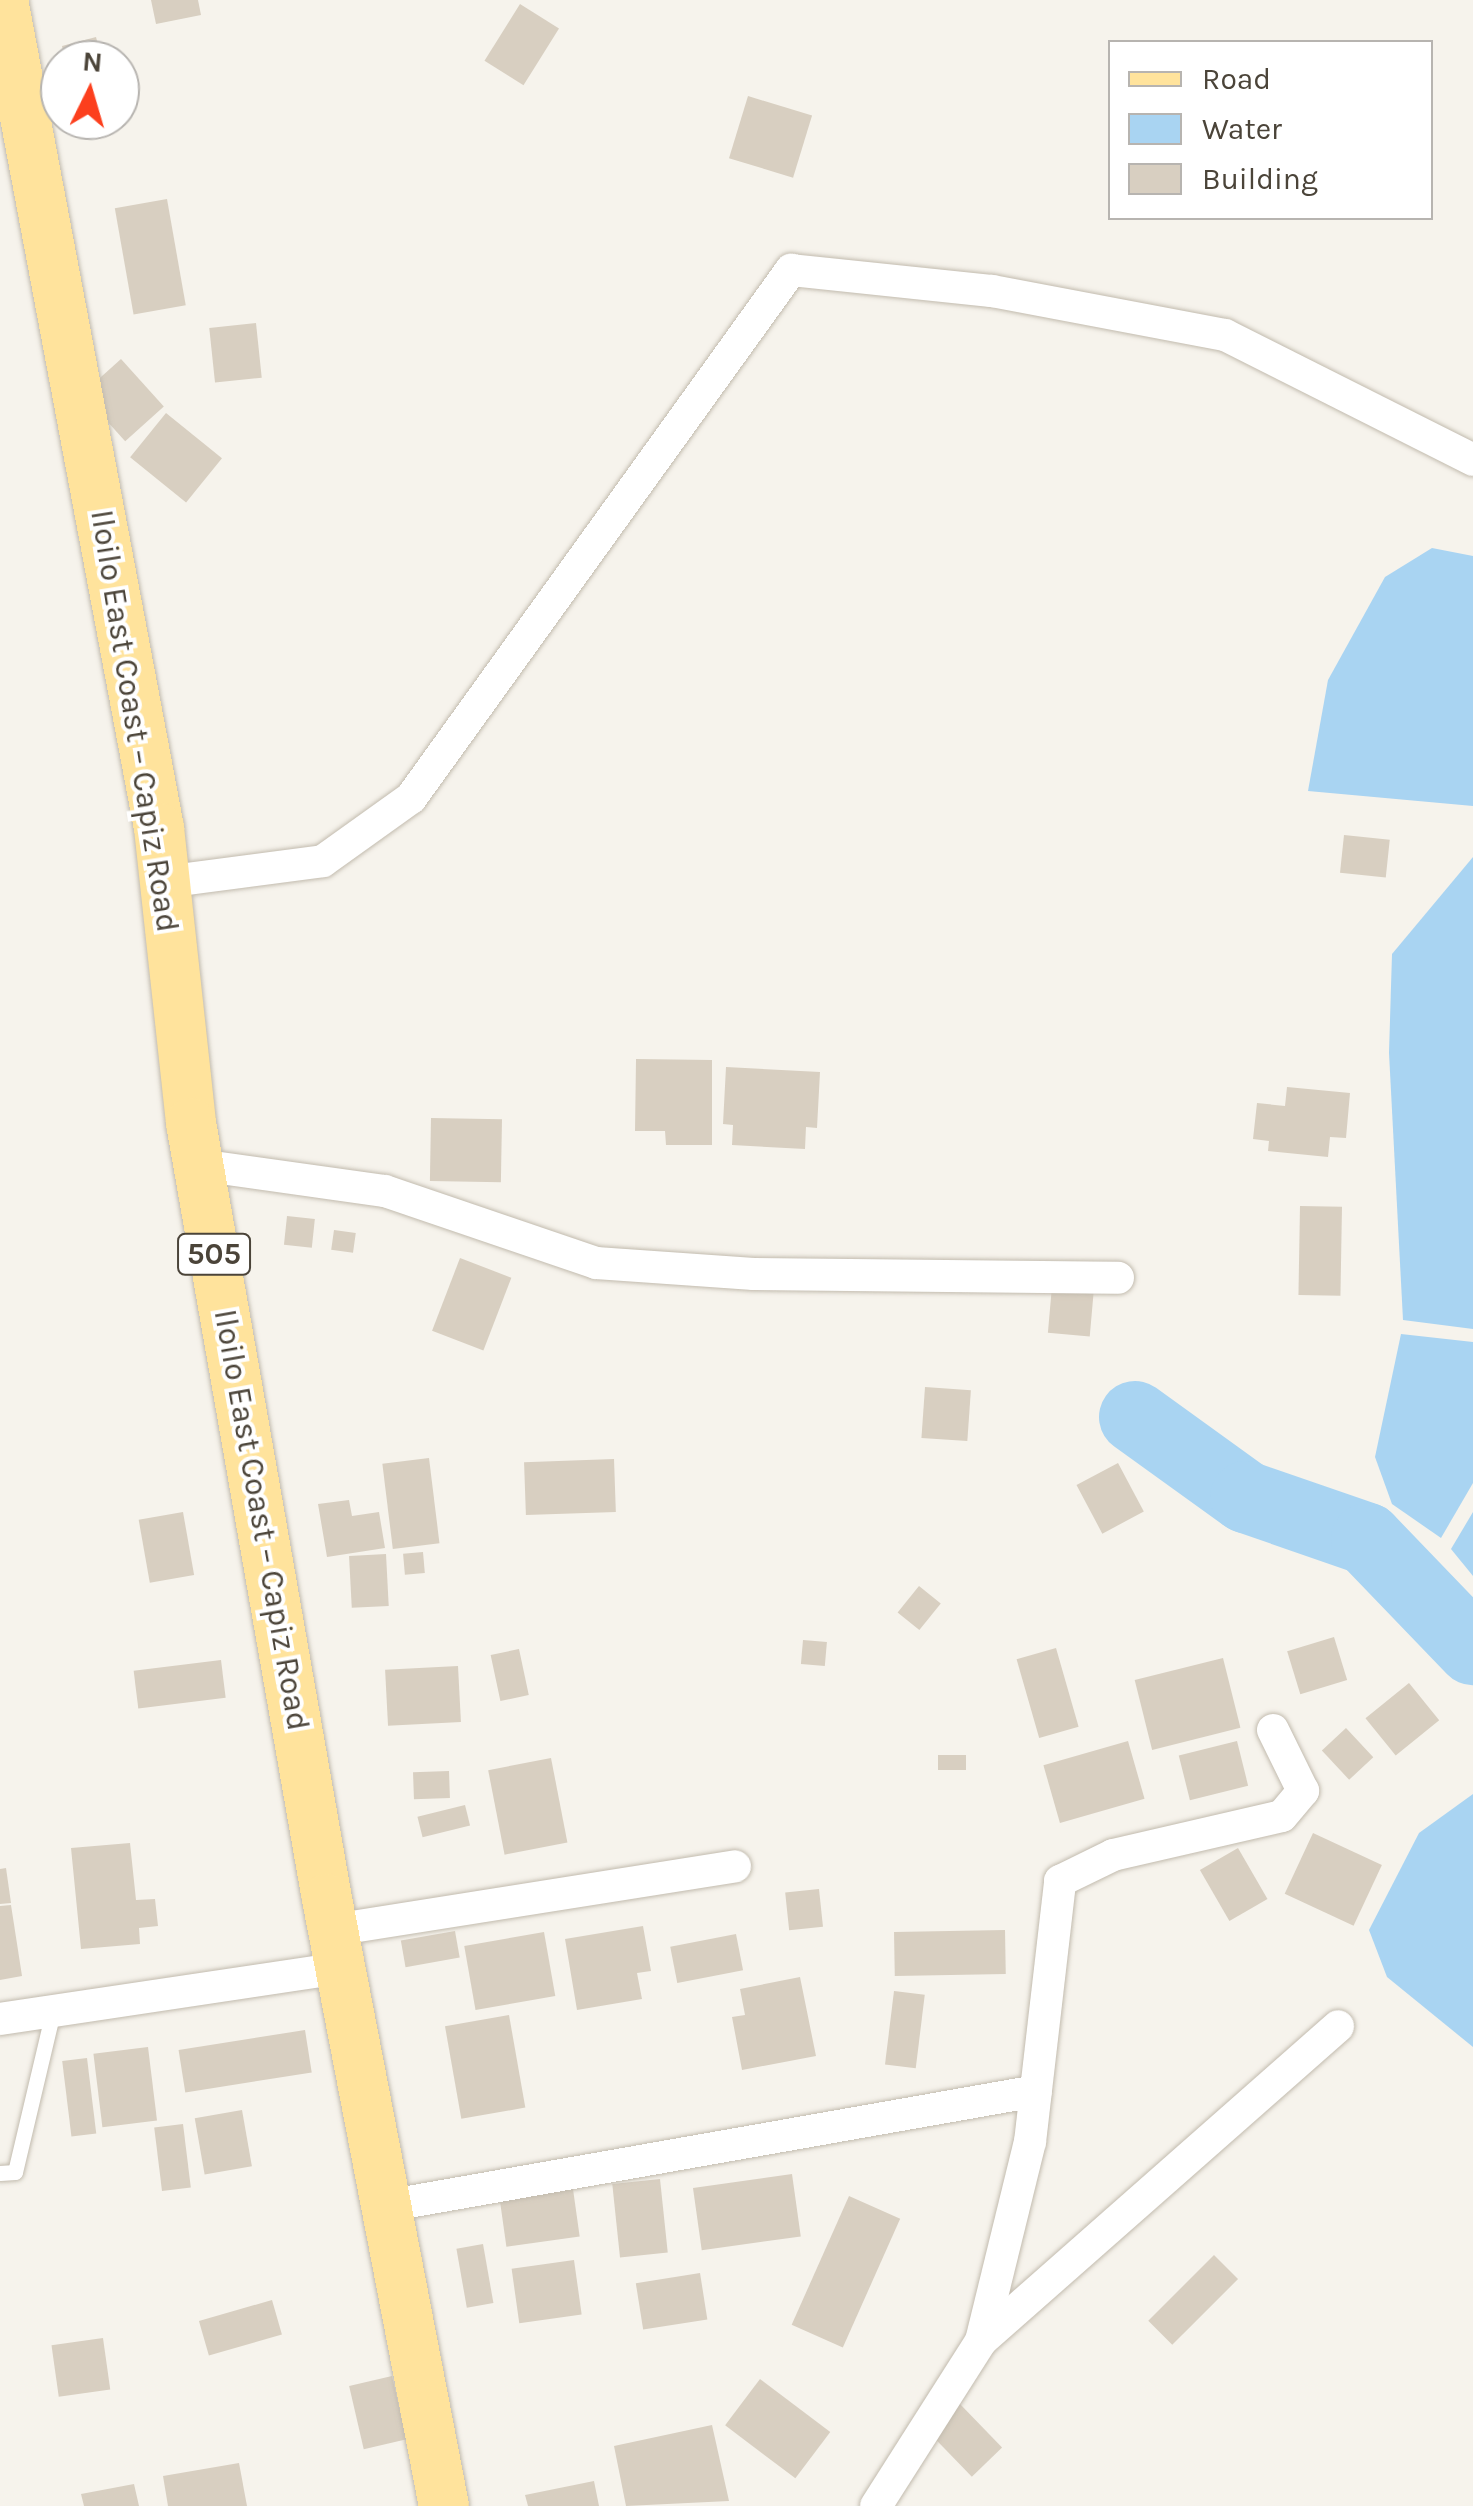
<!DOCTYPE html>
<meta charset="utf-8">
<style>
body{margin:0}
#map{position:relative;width:1473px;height:2506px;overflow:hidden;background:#f6f3ec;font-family:Karla,sans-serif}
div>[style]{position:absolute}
.water>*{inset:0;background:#a9d4f2}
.river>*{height:72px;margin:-36px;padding:0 36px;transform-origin:36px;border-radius:36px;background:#a9d4f2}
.building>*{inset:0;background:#d8cfc1;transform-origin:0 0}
.roads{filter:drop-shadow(0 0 2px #c2bbae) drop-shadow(0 0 2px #c2bbae)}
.lane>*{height:15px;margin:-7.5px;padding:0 7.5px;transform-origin:7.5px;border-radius:7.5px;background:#fff}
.street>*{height:32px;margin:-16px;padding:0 16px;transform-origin:16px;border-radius:16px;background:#fff}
.primary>*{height:50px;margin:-25px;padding:0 25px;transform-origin:25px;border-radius:25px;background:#ffe39c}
span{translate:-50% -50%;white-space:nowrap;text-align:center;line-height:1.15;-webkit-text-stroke:8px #fff;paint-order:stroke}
.shield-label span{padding:2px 8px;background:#fff;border:2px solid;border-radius:8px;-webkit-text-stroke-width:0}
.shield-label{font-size:30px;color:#4b4439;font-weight:700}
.street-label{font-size:32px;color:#4b4439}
.legend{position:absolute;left:1108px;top:40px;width:325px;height:180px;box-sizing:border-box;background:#fff;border:2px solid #b7b4b0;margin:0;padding:12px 18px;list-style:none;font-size:30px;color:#4b4439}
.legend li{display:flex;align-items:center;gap:20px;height:50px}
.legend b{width:50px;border:2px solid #b7b4b0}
.north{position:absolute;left:40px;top:40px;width:100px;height:100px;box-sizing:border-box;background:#fff;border:2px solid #b7b4b0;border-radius:50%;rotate:5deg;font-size:28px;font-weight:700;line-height:40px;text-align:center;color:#4b4439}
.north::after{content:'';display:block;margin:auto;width:35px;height:45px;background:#fc3f1d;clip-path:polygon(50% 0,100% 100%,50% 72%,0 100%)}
</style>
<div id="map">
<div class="water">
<i style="clip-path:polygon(1432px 548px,1473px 556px,1473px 806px,1308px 791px,1328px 680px,1385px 577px)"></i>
<i style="clip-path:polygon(1473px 857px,1473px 1329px,1403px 1320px,1389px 1053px,1392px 954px)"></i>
<i style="clip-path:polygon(1401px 1334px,1473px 1342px,1473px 1483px,1441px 1538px,1392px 1504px,1375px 1457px)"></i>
<i style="clip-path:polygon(1473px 1512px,1473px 1576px,1451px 1549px)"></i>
<i style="clip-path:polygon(1473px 1794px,1473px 2047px,1387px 1977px,1369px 1930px,1419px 1833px)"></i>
</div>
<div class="river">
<i style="left:1135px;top:1417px;width:137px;rotate:35.8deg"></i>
<i style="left:1246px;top:1497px;width:128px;rotate:19.1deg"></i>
<i style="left:1367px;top:1539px;width:153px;rotate:46.1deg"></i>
</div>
<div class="building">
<i style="clip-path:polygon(151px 0,198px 0,201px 15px,156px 24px)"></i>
<i style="left:520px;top:4px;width:46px;height:67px;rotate:32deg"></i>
<i style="clip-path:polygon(96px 37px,102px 60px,65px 60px,62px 46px)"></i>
<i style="left:748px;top:96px;width:67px;height:65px;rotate:17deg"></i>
<i style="left:167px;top:199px;width:108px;height:53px;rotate:80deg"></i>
<i style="left:256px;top:323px;width:55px;height:47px;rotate:84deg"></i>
<i style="left:121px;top:359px;width:64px;height:52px;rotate:48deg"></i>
<i style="left:166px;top:413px;width:72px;height:57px;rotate:39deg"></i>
<i style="left:1344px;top:835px;width:46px;height:38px;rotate:6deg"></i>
<i style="clip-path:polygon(636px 1059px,712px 1060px,712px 1145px,666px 1145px,665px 1131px,635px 1131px)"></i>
<i style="clip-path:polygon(726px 1067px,820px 1072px,817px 1128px,806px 1127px,805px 1149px,732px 1145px,733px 1125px,723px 1124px)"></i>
<i style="clip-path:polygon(1287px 1087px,1350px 1093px,1346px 1138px,1330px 1137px,1328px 1157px,1268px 1151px,1269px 1141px,1253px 1139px,1257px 1103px,1285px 1106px)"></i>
<i style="left:431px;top:1118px;width:71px;height:63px;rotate:1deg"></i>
<i style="left:1300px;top:1206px;width:42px;height:89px;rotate:1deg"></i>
<i style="left:287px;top:1216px;width:28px;height:29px;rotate:6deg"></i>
<i style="left:334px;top:1230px;width:22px;height:20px;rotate:8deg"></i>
<i style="left:460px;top:1258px;width:55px;height:78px;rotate:21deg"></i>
<i style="left:1052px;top:1286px;width:42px;height:47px;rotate:5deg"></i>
<i style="left:925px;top:1387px;width:46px;height:51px;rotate:4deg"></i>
<i style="left:429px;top:1458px;width:86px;height:47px;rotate:83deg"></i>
<i style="left:614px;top:1459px;width:53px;height:90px;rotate:88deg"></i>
<i style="left:1118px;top:1463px;width:55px;height:47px;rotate:62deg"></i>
<i style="clip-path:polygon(349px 1500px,352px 1516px,379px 1512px,385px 1548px,327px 1557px,318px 1504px)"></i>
<i style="left:183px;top:1512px;width:64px;height:45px;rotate:80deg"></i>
<i style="left:423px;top:1552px;width:21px;height:20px;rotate:85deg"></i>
<i style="left:386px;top:1554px;width:52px;height:37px;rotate:87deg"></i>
<i style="left:919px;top:1586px;width:28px;height:34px;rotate:39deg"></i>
<i style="left:1334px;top:1637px;width:45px;height:49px;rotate:73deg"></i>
<i style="left:803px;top:1640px;width:24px;height:24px;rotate:5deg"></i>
<i style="left:1056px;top:1648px;width:82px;height:41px;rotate:74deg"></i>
<i style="left:519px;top:1649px;width:47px;height:29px;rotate:78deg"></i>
<i style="left:1223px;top:1658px;width:72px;height:91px;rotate:76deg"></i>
<i style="left:221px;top:1660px;width:38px;height:88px;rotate:83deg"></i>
<i style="left:458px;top:1666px;width:56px;height:73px;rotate:87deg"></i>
<i style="left:1409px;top:1683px;width:48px;height:56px;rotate:51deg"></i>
<i style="left:1346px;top:1728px;width:40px;height:33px;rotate:47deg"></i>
<i style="left:1128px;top:1741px;width:60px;height:88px;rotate:74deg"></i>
<i style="left:1237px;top:1741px;width:46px;height:60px;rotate:76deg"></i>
<i style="left:938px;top:1755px;width:28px;height:15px"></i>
<i style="left:551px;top:1758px;width:86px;height:64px;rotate:79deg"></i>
<i style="left:449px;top:1771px;width:27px;height:36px;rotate:88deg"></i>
<i style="left:465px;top:1805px;width:21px;height:49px;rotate:76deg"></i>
<i style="left:1313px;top:1833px;width:76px;height:67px;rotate:25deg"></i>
<i style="clip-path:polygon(130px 1843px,136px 1900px,155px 1899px,158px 1926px,139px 1928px,140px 1944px,81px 1949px,71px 1848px)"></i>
<i style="left:1238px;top:1848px;width:59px;height:44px;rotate:60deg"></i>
<i style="clip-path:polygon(6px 1868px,11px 1903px,0 1904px,0 1869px)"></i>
<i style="left:819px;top:1889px;width:38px;height:34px;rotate:84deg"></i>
<i style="clip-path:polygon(11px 1905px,22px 1976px,0 1980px,0 1906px)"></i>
<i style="clip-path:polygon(643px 1926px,651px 1971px,637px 1973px,642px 1999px,577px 2010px,565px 1939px)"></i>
<i style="left:1005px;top:1930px;width:44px;height:111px;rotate:89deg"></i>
<i style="left:455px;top:1931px;width:27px;height:55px;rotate:80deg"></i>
<i style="left:544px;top:1932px;width:65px;height:81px;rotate:80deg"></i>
<i style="left:736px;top:1934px;width:37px;height:67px;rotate:79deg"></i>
<i style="clip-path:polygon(800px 1977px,816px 2056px,742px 2070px,732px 2017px,745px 2015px,740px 1989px)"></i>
<i style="left:894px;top:1991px;width:31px;height:74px;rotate:7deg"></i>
<i style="left:509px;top:2015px;width:94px;height:65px;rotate:80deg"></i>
<i style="left:305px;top:2030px;width:43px;height:128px;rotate:81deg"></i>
<i style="left:148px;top:2047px;width:74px;height:55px;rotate:83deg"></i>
<i style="left:87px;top:2058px;width:76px;height:25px;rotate:83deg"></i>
<i style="left:242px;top:2110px;width:57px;height:48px;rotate:80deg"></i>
<i style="left:183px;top:2124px;width:64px;height:29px;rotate:83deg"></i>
<i style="left:792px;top:2174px;width:63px;height:100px;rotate:82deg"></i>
<i style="left:660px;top:2179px;width:74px;height:48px;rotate:84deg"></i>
<i style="left:573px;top:2189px;width:48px;height:74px;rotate:82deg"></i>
<i style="left:849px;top:2196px;width:56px;height:141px;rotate:24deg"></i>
<i style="left:483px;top:2244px;width:60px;height:27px;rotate:80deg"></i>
<i style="left:1214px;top:2255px;width:34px;height:93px;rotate:45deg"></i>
<i style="left:574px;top:2260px;width:55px;height:63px;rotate:82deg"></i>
<i style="left:700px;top:2273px;width:47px;height:65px;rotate:81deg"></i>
<i style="left:272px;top:2300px;width:36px;height:76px;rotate:74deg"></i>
<i style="left:103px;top:2338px;width:52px;height:52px;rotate:82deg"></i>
<i style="left:392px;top:2376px;width:65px;height:44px;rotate:77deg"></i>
<i style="left:760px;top:2379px;width:88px;height:58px;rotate:37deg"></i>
<i style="left:959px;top:2403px;width:62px;height:42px;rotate:46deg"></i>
<i style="clip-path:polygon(712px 2425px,729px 2501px,626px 2506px,614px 2446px)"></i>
<i style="clip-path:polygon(239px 2463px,247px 2506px,168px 2506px,163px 2476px)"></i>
<i style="clip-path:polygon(594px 2481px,599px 2506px,528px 2506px,525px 2495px)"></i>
<i style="clip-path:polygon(134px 2484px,139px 2506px,84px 2506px,81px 2494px)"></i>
</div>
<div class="roads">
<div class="lane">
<i style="left:0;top:2173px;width:15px;rotate:-4deg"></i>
<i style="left:15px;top:2172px;width:165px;rotate:-76.7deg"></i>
</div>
<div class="street">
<i style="left:164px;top:882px;width:160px;rotate:-7.5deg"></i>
<i style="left:323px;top:861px;width:108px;rotate:-35.6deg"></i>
<i style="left:411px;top:798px;width:651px;rotate:-54.26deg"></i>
<i style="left:791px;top:270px;width:202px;rotate:6deg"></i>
<i style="left:992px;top:291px;width:237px;rotate:10.7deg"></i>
<i style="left:1225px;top:335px;width:278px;rotate:26.7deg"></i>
<i style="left:199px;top:1165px;width:188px;rotate:8deg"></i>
<i style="left:385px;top:1191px;width:223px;rotate:18.8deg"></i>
<i style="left:596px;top:1263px;width:158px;rotate:4deg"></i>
<i style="left:754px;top:1274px;width:364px;rotate:0.6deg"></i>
<i style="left:333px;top:1930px;width:407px;rotate:-9deg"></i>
<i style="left:0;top:2019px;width:344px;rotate:-8.5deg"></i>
<i style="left:386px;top:2206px;width:660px;rotate:-10.03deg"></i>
<i style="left:981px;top:2341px;width:205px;rotate:-76.2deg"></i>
<i style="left:1030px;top:2142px;width:263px;rotate:-83.4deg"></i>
<i style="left:1060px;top:1881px;width:59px;rotate:-26.1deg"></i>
<i style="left:1113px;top:1855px;width:173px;rotate:-13deg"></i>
<i style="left:1282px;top:1816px;width:33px;rotate:-50deg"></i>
<i style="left:1303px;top:1791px;width:68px;rotate:-116.2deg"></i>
<i style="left:876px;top:2506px;width:196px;rotate:-57.5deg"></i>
<i style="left:981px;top:2341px;width:476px;rotate:-41.4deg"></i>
</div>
<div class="primary">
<i style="left:3px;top:0;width:843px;rotate:79.33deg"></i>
<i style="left:159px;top:828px;width:297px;rotate:83.8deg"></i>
<i style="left:191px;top:1123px;width:788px;rotate:80.06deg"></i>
<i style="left:327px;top:1899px;width:618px;rotate:79.09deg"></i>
</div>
</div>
<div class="shield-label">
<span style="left:214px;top:1254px">505</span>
</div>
<div class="street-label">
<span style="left:134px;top:721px;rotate:81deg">Iloilo East Coast – Capiz Road</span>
<span style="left:261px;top:1520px;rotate:80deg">Iloilo East Coast – Capiz Road</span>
</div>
<ul class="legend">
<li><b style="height:12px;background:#ffe39c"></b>Road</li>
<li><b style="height:28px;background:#a9d4f2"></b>Water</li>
<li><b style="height:28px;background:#d8cfc1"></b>Building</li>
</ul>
<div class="north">N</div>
</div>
